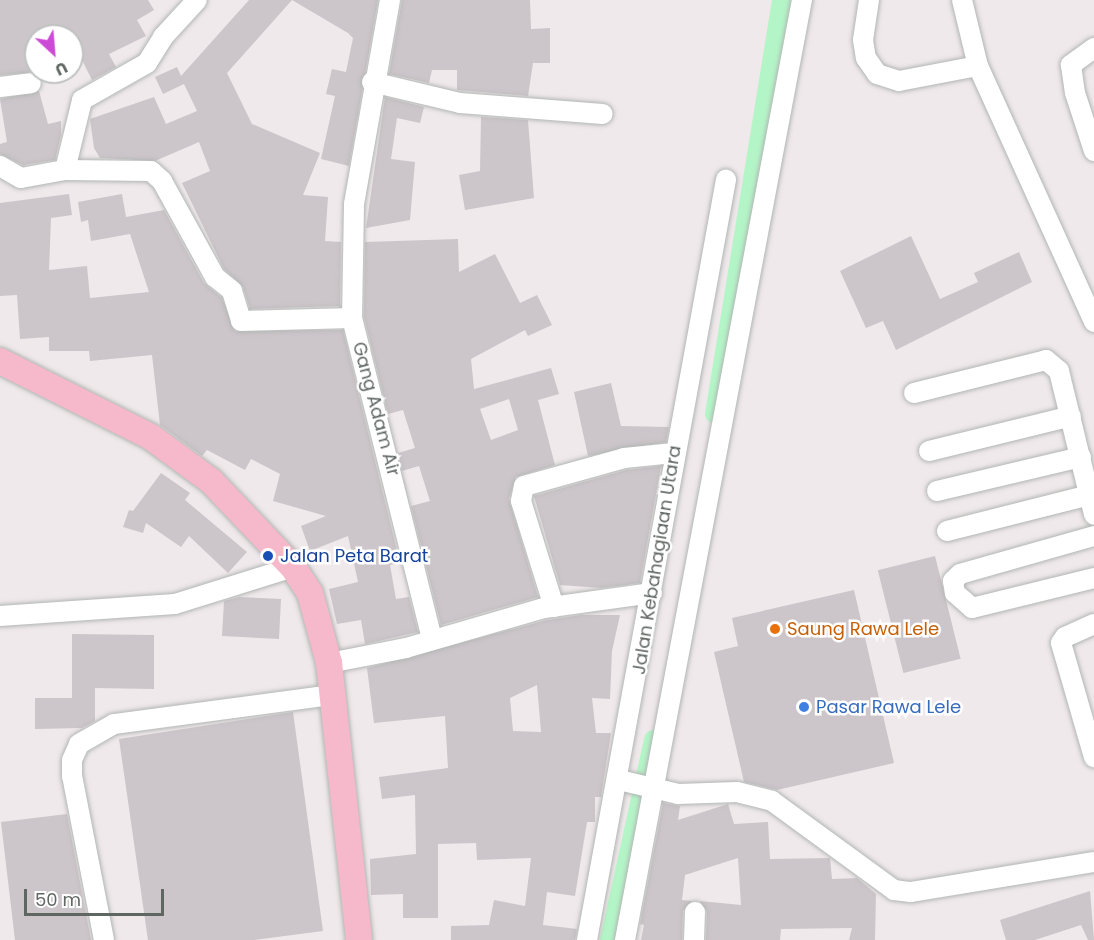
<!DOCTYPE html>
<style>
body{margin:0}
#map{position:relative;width:1094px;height:940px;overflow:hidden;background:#f0e9eb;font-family:Poppins,sans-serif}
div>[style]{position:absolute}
.canal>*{height:20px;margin:-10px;padding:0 10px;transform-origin:10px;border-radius:10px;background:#b4f5c7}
.building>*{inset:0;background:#ccc5c9;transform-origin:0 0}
.roads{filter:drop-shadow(0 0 2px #b1b6b4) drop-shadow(0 0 2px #b1b6b4)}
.minor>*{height:20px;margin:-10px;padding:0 10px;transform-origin:10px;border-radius:10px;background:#fff}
.major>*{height:26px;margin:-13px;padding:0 13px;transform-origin:13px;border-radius:13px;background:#f6b8cb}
.dots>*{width:16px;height:16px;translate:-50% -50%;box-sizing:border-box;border:3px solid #fff;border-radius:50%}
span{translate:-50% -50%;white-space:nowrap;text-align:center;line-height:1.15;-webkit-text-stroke:5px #fff;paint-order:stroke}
.street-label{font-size:18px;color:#606763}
.transit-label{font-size:18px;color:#164399}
.left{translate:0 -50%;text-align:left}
.food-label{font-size:18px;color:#c56008}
.shop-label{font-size:18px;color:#366cbe}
.north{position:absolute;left:24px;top:24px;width:60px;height:60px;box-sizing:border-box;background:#fff;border:2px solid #bfc2c1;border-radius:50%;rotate:154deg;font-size:16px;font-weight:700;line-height:24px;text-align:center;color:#606763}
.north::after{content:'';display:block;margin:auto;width:21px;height:27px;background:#cc4ad5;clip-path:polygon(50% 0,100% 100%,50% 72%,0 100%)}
.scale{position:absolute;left:24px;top:889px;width:140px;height:27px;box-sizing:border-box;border:3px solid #606763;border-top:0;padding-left:8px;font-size:18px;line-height:21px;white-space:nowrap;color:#606763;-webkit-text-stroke:4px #fff;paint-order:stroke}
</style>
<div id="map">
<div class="canal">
<i style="left:715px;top:414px;width:419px;rotate:-80.8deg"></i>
<i style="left:610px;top:940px;width:205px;rotate:-77.6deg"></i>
</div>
<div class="building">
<i style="clip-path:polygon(0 0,148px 0,154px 10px,137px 20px,146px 36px,109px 54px,116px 67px,92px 80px,79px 54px,72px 57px,72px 36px,66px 32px,36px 36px,36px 72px,0 75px)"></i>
<i style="clip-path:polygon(249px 0,378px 0,349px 166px,321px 159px,335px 96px,326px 94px,332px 69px,346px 72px,353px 38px,348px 33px,292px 0,227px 73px,252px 124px,320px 153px,303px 195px,328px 197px,325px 241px,341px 242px,340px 306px,250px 309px,243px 287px,224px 269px,182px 183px,210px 171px,199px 142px,155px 161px,100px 158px,94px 148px,90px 119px,154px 97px,166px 124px,197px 111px,184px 84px,163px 94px,155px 77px,177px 67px,181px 76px)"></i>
<i style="clip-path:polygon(402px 0,530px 0,531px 29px,550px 28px,550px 63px,533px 63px,528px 96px,457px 90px,457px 70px,432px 70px,429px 83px,389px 74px)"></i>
<i style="clip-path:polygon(39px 91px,48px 124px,61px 121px,61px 135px,55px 160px,23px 165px,0 154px,0 144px,7px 142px,0 99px)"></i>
<i style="clip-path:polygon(385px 97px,424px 107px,420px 123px,397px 118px,391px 159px,415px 162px,410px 220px,366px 228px)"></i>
<i style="clip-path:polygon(481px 117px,528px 120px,534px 198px,465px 210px,459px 175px,480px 171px)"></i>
<i style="clip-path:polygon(69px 194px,72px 215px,51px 218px,49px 270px,87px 266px,90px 298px,149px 292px,130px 234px,91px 241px,88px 220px,81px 222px,78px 202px,122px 194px,126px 217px,164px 210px,204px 283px,222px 298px,235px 331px,343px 330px,400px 563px,390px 565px,396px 599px,409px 597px,418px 632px,365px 644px,361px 620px,337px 624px,329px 589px,358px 582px,348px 536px,310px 551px,301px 526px,326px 516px,273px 501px,280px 474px,251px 459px,245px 470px,207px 450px,202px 456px,160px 425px,152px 355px,90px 361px,89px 351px,49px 351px,49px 337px,20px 339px,17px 295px,0 296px,0 203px)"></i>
<i style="clip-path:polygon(911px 236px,940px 299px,978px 282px,974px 273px,1019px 252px,1032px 282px,896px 350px,883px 321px,866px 328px,840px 271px)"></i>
<i style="clip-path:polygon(evenodd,458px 239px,459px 272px,495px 254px,520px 303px,537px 295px,552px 325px,528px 336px,525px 330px,471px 359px,474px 389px,551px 368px,559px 394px,538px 400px,555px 465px,516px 477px,509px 499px,538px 597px,441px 625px,411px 506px,430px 501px,419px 466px,402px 471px,398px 453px,415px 448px,403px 410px,388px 414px,364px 317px,365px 242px,458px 239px,509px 399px,518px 430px,491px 440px,480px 409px,509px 399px)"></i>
<i style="clip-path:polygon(611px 383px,621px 426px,669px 427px,666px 442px,588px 456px,574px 392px)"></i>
<i style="clip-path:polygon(661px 466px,640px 583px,601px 588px,560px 585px,534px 496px,626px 470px)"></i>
<i style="clip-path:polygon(161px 473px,190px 493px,185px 500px,247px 552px,228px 573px,189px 536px,181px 547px,146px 523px,143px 533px,123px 527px,129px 510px,133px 511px)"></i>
<i style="left:935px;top:556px;width:106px;height:59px;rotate:76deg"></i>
<i style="clip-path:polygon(854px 590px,894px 763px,777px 790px,744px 782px,714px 652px,738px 646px,732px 618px)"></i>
<i style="clip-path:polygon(239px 597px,281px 599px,279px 639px,222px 636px,224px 601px)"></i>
<i style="clip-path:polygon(evenodd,581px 615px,620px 615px,612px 651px,610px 699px,592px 698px,596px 733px,611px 733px,601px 797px,595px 797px,595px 822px,587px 822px,575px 896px,547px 892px,543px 925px,577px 929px,575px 940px,451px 940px,451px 926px,489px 925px,494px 900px,525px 906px,531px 858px,477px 860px,476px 843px,438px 844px,438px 918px,403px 918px,403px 894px,371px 895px,370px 859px,416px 854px,415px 795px,382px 799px,379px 777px,448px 768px,445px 716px,374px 723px,367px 668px,547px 620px,581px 615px,537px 685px,541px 732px,513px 731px,510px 698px,537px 685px)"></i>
<i style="clip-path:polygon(72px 634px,154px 635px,154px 689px,95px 688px,95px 721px,82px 728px,35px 729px,35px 698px,72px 698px)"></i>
<i style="clip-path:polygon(293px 712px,323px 931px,254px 940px,148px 940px,119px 739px)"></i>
<i style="clip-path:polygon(663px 803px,680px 806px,678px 820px,728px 804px,734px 824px,768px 822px,770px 859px,830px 858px,832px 879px,857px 878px,876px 894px,875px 940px,849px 940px,852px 928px,781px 929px,780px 940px,706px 940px,707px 912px,700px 901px,741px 905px,738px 858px,685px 875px,682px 900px,692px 901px,683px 911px,682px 940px,641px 940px,644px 925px,640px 924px)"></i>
<i style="clip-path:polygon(67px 814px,91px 940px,15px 940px,1px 822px)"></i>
<i style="clip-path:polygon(1090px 891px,1094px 940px,1088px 940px,1081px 925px,1035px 940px,1006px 940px,1000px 920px)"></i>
</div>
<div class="roads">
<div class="minor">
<i style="left:390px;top:0;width:207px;rotate:100deg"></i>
<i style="left:354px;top:204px;width:114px;rotate:91deg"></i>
<i style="left:352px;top:318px;width:332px;rotate:76deg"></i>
<i style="left:869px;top:0;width:40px;rotate:98.5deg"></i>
<i style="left:863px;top:40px;width:18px;rotate:81deg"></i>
<i style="left:866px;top:58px;width:19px;rotate:55deg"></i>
<i style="left:877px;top:74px;width:23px;rotate:18deg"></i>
<i style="left:899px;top:81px;width:80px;rotate:-10.8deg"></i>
<i style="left:962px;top:0;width:68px;rotate:76.4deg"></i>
<i style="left:978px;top:66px;width:281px;rotate:65.6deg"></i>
<i style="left:1094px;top:48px;width:29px;rotate:144deg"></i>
<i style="left:1071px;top:65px;width:28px;rotate:82deg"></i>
<i style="left:1075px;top:93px;width:61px;rotate:71.9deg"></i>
<i style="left:372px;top:82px;width:90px;rotate:13.4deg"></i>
<i style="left:460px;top:103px;width:143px;rotate:4.4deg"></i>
<i style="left:0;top:87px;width:31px;rotate:-7deg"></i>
<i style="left:0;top:166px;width:24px;rotate:30deg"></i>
<i style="left:21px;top:178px;width:45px;rotate:-10.3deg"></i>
<i style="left:65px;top:170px;width:86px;rotate:0.7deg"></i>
<i style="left:151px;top:171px;width:15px;rotate:42deg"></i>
<i style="left:162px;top:181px;width:110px;rotate:61.1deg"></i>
<i style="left:215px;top:277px;width:22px;rotate:39deg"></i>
<i style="left:232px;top:291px;width:31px;rotate:73deg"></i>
<i style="left:241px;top:321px;width:111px;rotate:-1.5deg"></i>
<i style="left:65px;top:170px;width:72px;rotate:-76.3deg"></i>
<i style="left:82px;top:100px;width:75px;rotate:-29.6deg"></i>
<i style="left:147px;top:63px;width:31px;rotate:-58deg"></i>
<i style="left:163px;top:37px;width:50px;rotate:-47.4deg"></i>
<i style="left:914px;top:393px;width:136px;rotate:-14deg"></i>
<i style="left:1046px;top:360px;width:17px;rotate:40deg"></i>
<i style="left:1059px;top:371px;width:148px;rotate:76.3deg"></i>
<i style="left:929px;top:451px;width:146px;rotate:-13.8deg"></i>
<i style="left:937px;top:491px;width:148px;rotate:-13.3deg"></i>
<i style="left:947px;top:531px;width:146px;rotate:-14.2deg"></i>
<i style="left:1094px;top:536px;width:139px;rotate:164.2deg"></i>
<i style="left:960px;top:574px;width:10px;rotate:135deg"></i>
<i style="left:953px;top:581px;width:12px;rotate:81deg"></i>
<i style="left:955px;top:593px;width:23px;rotate:41deg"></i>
<i style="left:972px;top:608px;width:126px;rotate:-13.8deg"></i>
<i style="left:554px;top:607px;width:111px;rotate:-107.3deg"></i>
<i style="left:521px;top:501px;width:15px;rotate:-79deg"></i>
<i style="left:524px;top:486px;width:104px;rotate:-15.6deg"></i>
<i style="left:624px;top:458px;width:50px;rotate:-5.7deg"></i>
<i style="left:0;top:616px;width:175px;rotate:-3.9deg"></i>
<i style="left:175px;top:604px;width:124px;rotate:-17.4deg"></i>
<i style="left:1094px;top:624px;width:32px;rotate:156deg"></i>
<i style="left:1065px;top:637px;width:7px;rotate:124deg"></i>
<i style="left:1061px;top:643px;width:119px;rotate:73.9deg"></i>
<i style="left:329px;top:663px;width:78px;rotate:-11deg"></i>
<i style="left:406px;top:648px;width:144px;rotate:-16.2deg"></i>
<i style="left:544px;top:608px;width:109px;rotate:-7.9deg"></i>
<i style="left:619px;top:780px;width:61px;rotate:13.3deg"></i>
<i style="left:678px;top:794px;width:59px;rotate:-1.9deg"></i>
<i style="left:737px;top:792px;width:36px;rotate:14deg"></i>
<i style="left:772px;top:801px;width:151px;rotate:36.1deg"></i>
<i style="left:894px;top:890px;width:17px;rotate:7deg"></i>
<i style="left:911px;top:892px;width:185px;rotate:-9.3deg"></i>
<i style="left:104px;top:940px;width:167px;rotate:-101deg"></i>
<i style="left:72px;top:776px;width:16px;rotate:-90deg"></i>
<i style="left:72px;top:760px;width:17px;rotate:-66deg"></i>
<i style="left:79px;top:744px;width:40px;rotate:-29.7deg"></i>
<i style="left:114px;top:724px;width:220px;rotate:-7.6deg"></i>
<i style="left:587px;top:940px;width:773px;rotate:-79.64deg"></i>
<i style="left:625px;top:940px;width:957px;rotate:-79.34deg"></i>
<i style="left:694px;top:940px;width:28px;rotate:-88deg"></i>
</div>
<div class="major">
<i style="left:0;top:361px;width:169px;rotate:26.7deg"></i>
<i style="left:151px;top:437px;width:74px;rotate:36.3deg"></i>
<i style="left:211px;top:481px;width:119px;rotate:46.4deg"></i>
<i style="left:293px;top:567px;width:31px;rotate:57deg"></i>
<i style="left:310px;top:593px;width:73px;rotate:74.8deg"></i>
<i style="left:329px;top:663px;width:279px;rotate:83.8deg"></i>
</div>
</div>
<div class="dots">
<i style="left:268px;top:556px;background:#1a4fb4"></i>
<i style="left:775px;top:629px;background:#e8710a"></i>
<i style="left:804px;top:707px;background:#3f7fe0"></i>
</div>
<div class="street-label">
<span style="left:376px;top:409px;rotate:75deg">Gang Adam Air</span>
<span style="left:657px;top:560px;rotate:-81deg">Jalan Kebahagiaan Utara</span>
</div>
<div class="transit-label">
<span class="left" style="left:280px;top:556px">Jalan Peta Barat</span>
</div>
<div class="food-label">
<span class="left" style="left:787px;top:629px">Saung Rawa Lele</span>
</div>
<div class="shop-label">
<span class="left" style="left:816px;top:707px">Pasar Rawa Lele</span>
</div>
<div class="north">U</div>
<div class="scale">50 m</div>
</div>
